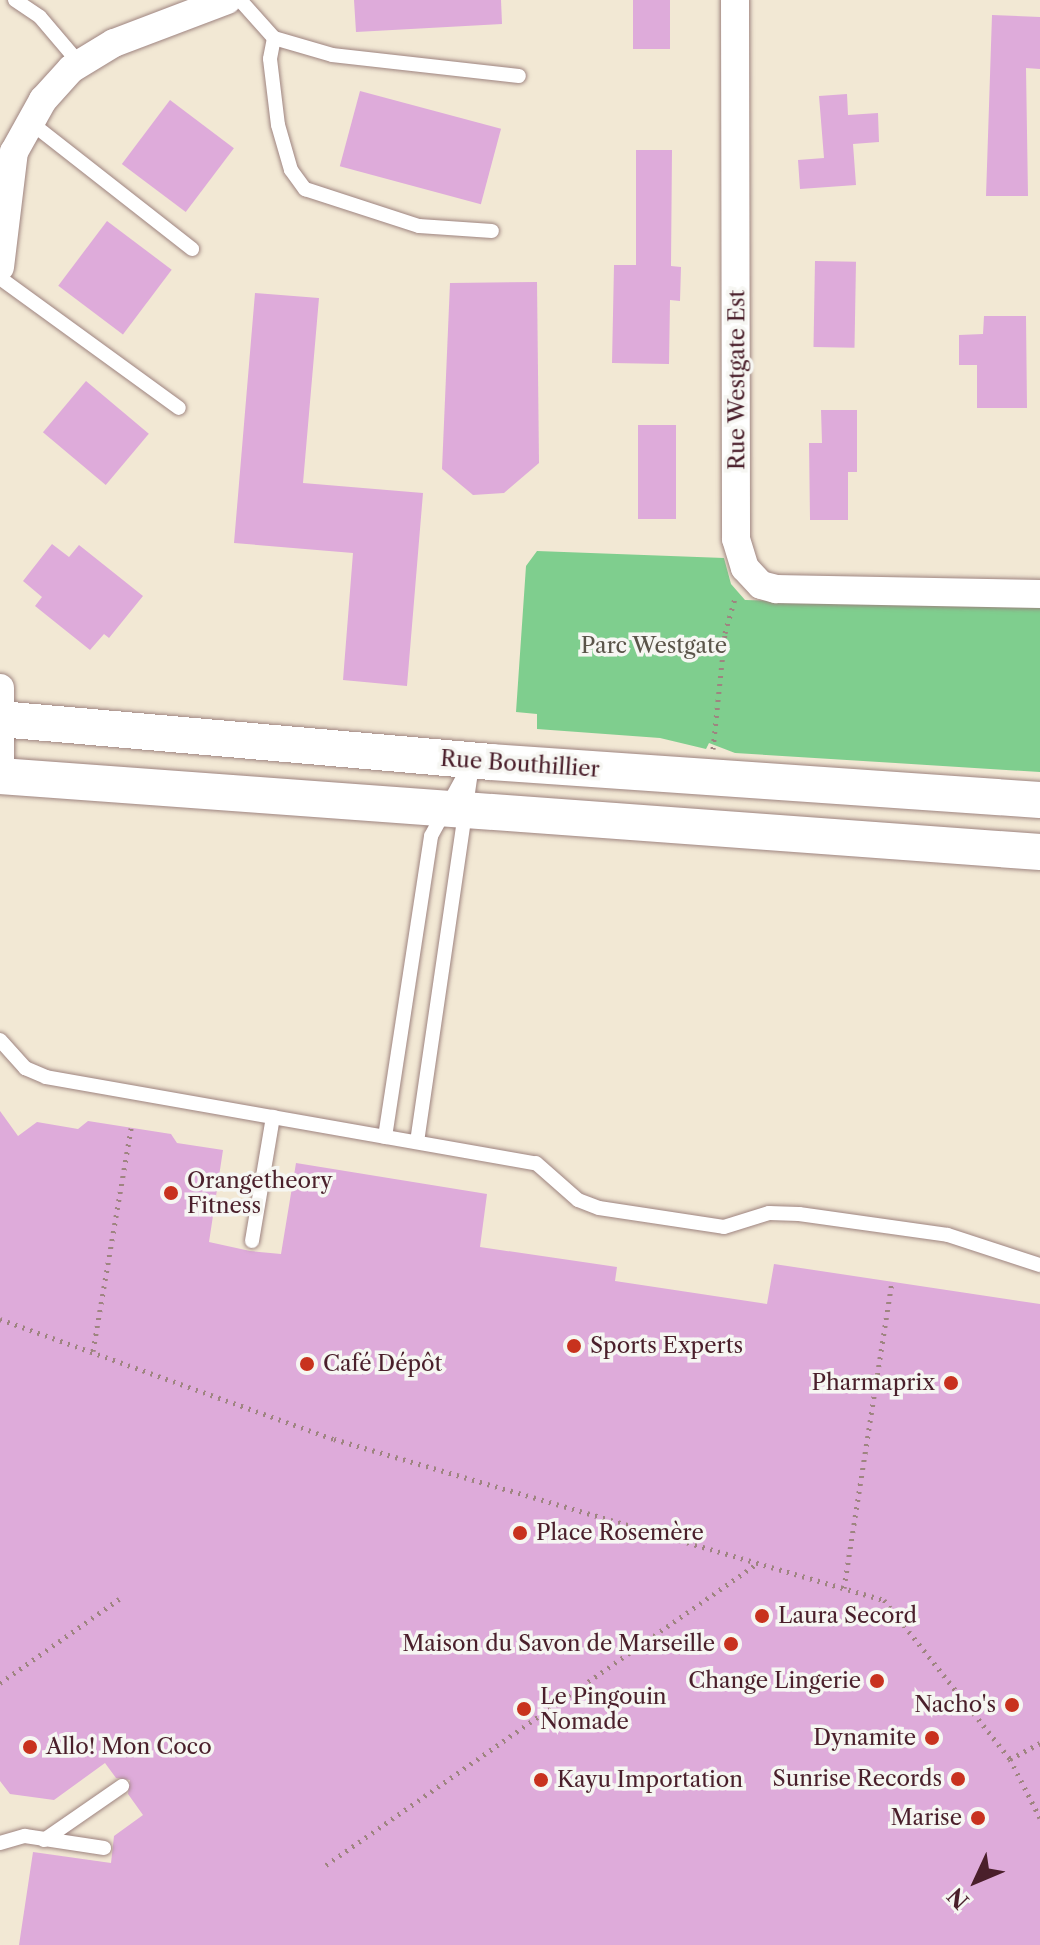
<!DOCTYPE html>
<meta charset="utf-8">
<style>
body{margin:0}
#map{position:relative;width:1040px;height:1945px;overflow:hidden;background:#f2e8d4;font-family:"Libre Caslon Text",serif}
div>[style]{position:absolute}
.green>*{inset:0;background:#7fce8e}
.building>*{inset:0;background:#deabda;transform-origin:0 0}
.path>*{height:5px;margin-top:-2.5px;transform-origin:0;background:repeating-linear-gradient(90deg,#9e8480 0 2px,transparent 0 8px)}
.roads{filter:drop-shadow(0 0 2px #9e8480) drop-shadow(0 0 2px #9e8480)}
.service>*{height:14px;margin:-7px;padding:0 7px;transform-origin:7px;border-radius:7px;background:#fff}
.minor>*{height:28px;margin:-14px;padding:0 14px;transform-origin:14px;border-radius:14px;background:#fff}
.tertiary>*{height:36px;margin:-18px;padding:0 18px;transform-origin:18px;border-radius:18px;background:#fff}
.dots>*{width:22px;height:22px;translate:-50% -50%;box-sizing:border-box;border:4px solid #f6f6f2;border-radius:50%}
span{translate:-50% -50%;white-space:nowrap;text-align:center;line-height:1.15;-webkit-text-stroke:7px #f6f6f2;paint-order:stroke}
.street-label{font-size:22px;color:#4a1f2b}
.park-label{font-size:22px;color:#5a5449}
.poi-label{font-size:22px;color:#4a1f2b}
.left{translate:0 -50%;text-align:left}
.right{translate:-100% -50%;text-align:right}
.north{position:absolute;left:936px;top:1841px;width:80px;height:80px;-webkit-text-stroke:6px #f6f6f2;paint-order:stroke;rotate:226deg;font-size:22px;font-weight:700;line-height:32px;text-align:center;color:#4a1f2b}
.north::after{content:'';display:block;margin:auto;width:28px;height:36px;background:#4a1f2b;clip-path:polygon(50% 0,100% 100%,50% 72%,0 100%)}
</style>
<div id="map">
<div class="green">
<i style="clip-path:polygon(537px 551px,724px 558px,731px 584px,745px 600px,1040px 607px,1040px 772px,735px 753px,709px 743px,706px 749px,660px 738px,537px 729px,537px 714px,516px 712px,526px 566px)"></i>
</div>
<div class="building">
<i style="clip-path:polygon(354px 0,501px 0,502px 24px,356px 32px)"></i>
<i style="left:633px;top:0;width:37px;height:49px"></i>
<i style="clip-path:polygon(992px 15px,1040px 17px,1040px 69px,1026px 68px,1028px 196px,986px 196px)"></i>
<i style="left:360px;top:91px;width:146px;height:78px;rotate:15deg"></i>
<i style="clip-path:polygon(847px 94px,848px 115px,878px 113px,879px 142px,853px 144px,856px 185px,800px 189px,798px 160px,824px 158px,819px 96px)"></i>
<i style="left:170px;top:100px;width:80px;height:80px;rotate:37deg"></i>
<i style="clip-path:polygon(636px 150px,672px 150px,671px 266px,681px 267px,680px 301px,670px 300px,669px 364px,612px 363px,614px 265px,636px 265px)"></i>
<i style="left:107px;top:221px;width:81px;height:81px;rotate:37deg"></i>
<i style="left:815px;top:261px;width:41px;height:86px;rotate:1deg"></i>
<i style="clip-path:polygon(537px 282px,539px 463px,504px 493px,473px 495px,442px 469px,450px 283px)"></i>
<i style="clip-path:polygon(255px 293px,319px 298px,303px 483px,423px 493px,407px 686px,343px 680px,353px 553px,234px 543px)"></i>
<i style="clip-path:polygon(984px 316px,1026px 316px,1027px 408px,977px 408px,977px 365px,959px 365px,959px 335px,983px 334px)"></i>
<i style="left:86px;top:381px;width:82px;height:67px;rotate:40deg"></i>
<i style="clip-path:polygon(821px 410px,857px 410px,857px 472px,848px 472px,848px 520px,810px 520px,809px 443px,822px 443px)"></i>
<i style="left:638px;top:425px;width:38px;height:94px"></i>
<i style="clip-path:polygon(52px 544px,69px 557px,79px 545px,143px 596px,109px 638px,104px 634px,90px 650px,35px 606px,42px 597px,23px 581px)"></i>
<i style="clip-path:polygon(0 1111px,18px 1136px,37px 1122px,78px 1129px,88px 1121px,171px 1134px,177px 1143px,223px 1150px,209px 1242px,250px 1251px,281px 1254px,296px 1163px,487px 1194px,480px 1247px,617px 1267px,615px 1281px,767px 1304px,774px 1264px,1040px 1304px,1040px 1945px,19px 1945px,33px 1852px,111px 1863px,114px 1836px,143px 1815px,128px 1794px,130px 1780px,116px 1778px,105px 1763px,54px 1800px,10px 1794px,0 1781px)"></i>
</div>
<div class="path">
<i style="left:713px;top:749px;width:117px;rotate:-84.1deg"></i>
<i style="left:725px;top:633px;width:37px;rotate:-74deg"></i>
<i style="left:0;top:1319px;width:355px;rotate:19.8deg"></i>
<i style="left:334px;top:1439px;width:573px;rotate:16.32deg"></i>
<i style="left:884px;top:1600px;width:203px;rotate:51.6deg"></i>
<i style="left:1010px;top:1759px;width:66px;rotate:63deg"></i>
<i style="left:93px;top:1351px;width:226px;rotate:-80.3deg"></i>
<i style="left:844px;top:1588px;width:310px;rotate:-81.1deg"></i>
<i style="left:0;top:1683px;width:146px;rotate:-35.2deg"></i>
<i style="left:1010px;top:1759px;width:34px;rotate:-28deg"></i>
<i style="left:326px;top:1865px;width:527px;rotate:-34.96deg"></i>
</div>
<div class="roads">
<div class="service">
<i style="left:15px;top:0;width:30px;rotate:34deg"></i>
<i style="left:40px;top:17px;width:62px;rotate:49.6deg"></i>
<i style="left:240px;top:0;width:51px;rotate:48.2deg"></i>
<i style="left:274px;top:38px;width:60px;rotate:16.3deg"></i>
<i style="left:332px;top:55px;width:188px;rotate:6.4deg"></i>
<i style="left:274px;top:38px;width:21px;rotate:101deg"></i>
<i style="left:270px;top:59px;width:66px;rotate:83.1deg"></i>
<i style="left:278px;top:125px;width:47px;rotate:73.9deg"></i>
<i style="left:291px;top:170px;width:24px;rotate:54deg"></i>
<i style="left:305px;top:189px;width:120px;rotate:18deg"></i>
<i style="left:419px;top:226px;width:73px;rotate:3.9deg"></i>
<i style="left:30px;top:122px;width:206px;rotate:38.1deg"></i>
<i style="left:0;top:278px;width:221px;rotate:36deg"></i>
<i style="left:0;top:1040px;width:38px;rotate:48deg"></i>
<i style="left:25px;top:1068px;width:23px;rotate:23deg"></i>
<i style="left:46px;top:1077px;width:497px;rotate:10deg"></i>
<i style="left:536px;top:1163px;width:56px;rotate:41.4deg"></i>
<i style="left:578px;top:1200px;width:22px;rotate:21deg"></i>
<i style="left:599px;top:1208px;width:126px;rotate:8.6deg"></i>
<i style="left:724px;top:1227px;width:47px;rotate:-17.3deg"></i>
<i style="left:769px;top:1213px;width:30px;rotate:2deg"></i>
<i style="left:799px;top:1214px;width:150px;rotate:8deg"></i>
<i style="left:948px;top:1235px;width:97px;rotate:18.1deg"></i>
<i style="left:385px;top:1137px;width:304px;rotate:-81.3deg"></i>
<i style="left:431px;top:836px;width:83px;rotate:-61.3deg"></i>
<i style="left:417px;top:1142px;width:376px;rotate:-81.7deg"></i>
<i style="left:252px;top:1241px;width:126px;rotate:-80.4deg"></i>
<i style="left:44px;top:1840px;width:95px;rotate:-34.7deg"></i>
<i style="left:0;top:1843px;width:26px;rotate:-16deg"></i>
<i style="left:25px;top:1836px;width:80px;rotate:8.6deg"></i>
</div>
<div class="minor">
<i style="left:735px;top:0;width:539px;rotate:89.89deg"></i>
<i style="left:736px;top:539px;width:30px;rotate:73deg"></i>
<i style="left:745px;top:568px;width:23px;rotate:47deg"></i>
<i style="left:761px;top:585px;width:16px;rotate:15deg"></i>
<i style="left:776px;top:589px;width:264px;rotate:1.1deg"></i>
<i style="left:0;top:267px;width:116px;rotate:-83.1deg"></i>
<i style="left:14px;top:152px;width:60px;rotate:-60.9deg"></i>
<i style="left:43px;top:100px;width:42px;rotate:-47.9deg"></i>
<i style="left:71px;top:69px;width:50px;rotate:-31.2deg"></i>
<i style="left:114px;top:43px;width:121px;rotate:-20.8deg"></i>
<i style="left:0;top:688px;width:73px;rotate:90deg"></i>
</div>
<div class="tertiary">
<i style="left:0;top:719px;width:492px;rotate:5deg"></i>
<i style="left:490px;top:762px;width:551px;rotate:3.95deg"></i>
<i style="left:0;top:776px;width:1043px;rotate:4.18deg"></i>
</div>
</div>
<div class="dots">
<i style="left:171px;top:1193px;background:#c8321e"></i>
<i style="left:574px;top:1346px;background:#c8321e"></i>
<i style="left:307px;top:1364px;background:#c8321e"></i>
<i style="left:951px;top:1383px;background:#c8321e"></i>
<i style="left:520px;top:1533px;background:#c8321e"></i>
<i style="left:762px;top:1616px;background:#c8321e"></i>
<i style="left:731px;top:1644px;background:#c8321e"></i>
<i style="left:877px;top:1681px;background:#c8321e"></i>
<i style="left:1012px;top:1705px;background:#c8321e"></i>
<i style="left:524px;top:1709px;background:#c8321e"></i>
<i style="left:932px;top:1738px;background:#c8321e"></i>
<i style="left:30px;top:1747px;background:#c8321e"></i>
<i style="left:958px;top:1779px;background:#c8321e"></i>
<i style="left:541px;top:1780px;background:#c8321e"></i>
<i style="left:978px;top:1818px;background:#c8321e"></i>
</div>
<div class="street-label">
<span style="left:737px;top:380px;rotate:-90deg">Rue Westgate Est</span>
<span style="left:520px;top:764px;rotate:4deg">Rue Bouthillier</span>
</div>
<div class="park-label">
<span style="left:654px;top:646px">Parc Westgate</span>
</div>
<div class="poi-label">
<span class="left" style="left:187px;top:1193px">Orangetheory<br>Fitness</span>
<span class="left" style="left:590px;top:1346px">Sports Experts</span>
<span class="left" style="left:323px;top:1364px">Café Dépôt</span>
<span class="right" style="left:935px;top:1383px">Pharmaprix</span>
<span class="left" style="left:536px;top:1533px">Place Rosemère</span>
<span class="left" style="left:778px;top:1616px">Laura Secord</span>
<span class="right" style="left:715px;top:1644px">Maison du Savon de Marseille</span>
<span class="right" style="left:861px;top:1681px">Change Lingerie</span>
<span class="left" style="left:540px;top:1709px">Le Pingouin<br>Nomade</span>
<span class="right" style="left:996px;top:1705px">Nacho's</span>
<span class="right" style="left:916px;top:1738px">Dynamite</span>
<span class="left" style="left:46px;top:1747px">Allo! Mon Coco</span>
<span class="right" style="left:942px;top:1779px">Sunrise Records</span>
<span class="left" style="left:557px;top:1780px">Kayu Importation</span>
<span class="right" style="left:962px;top:1818px">Marise</span>
</div>
<div class="north">N</div>
</div>
